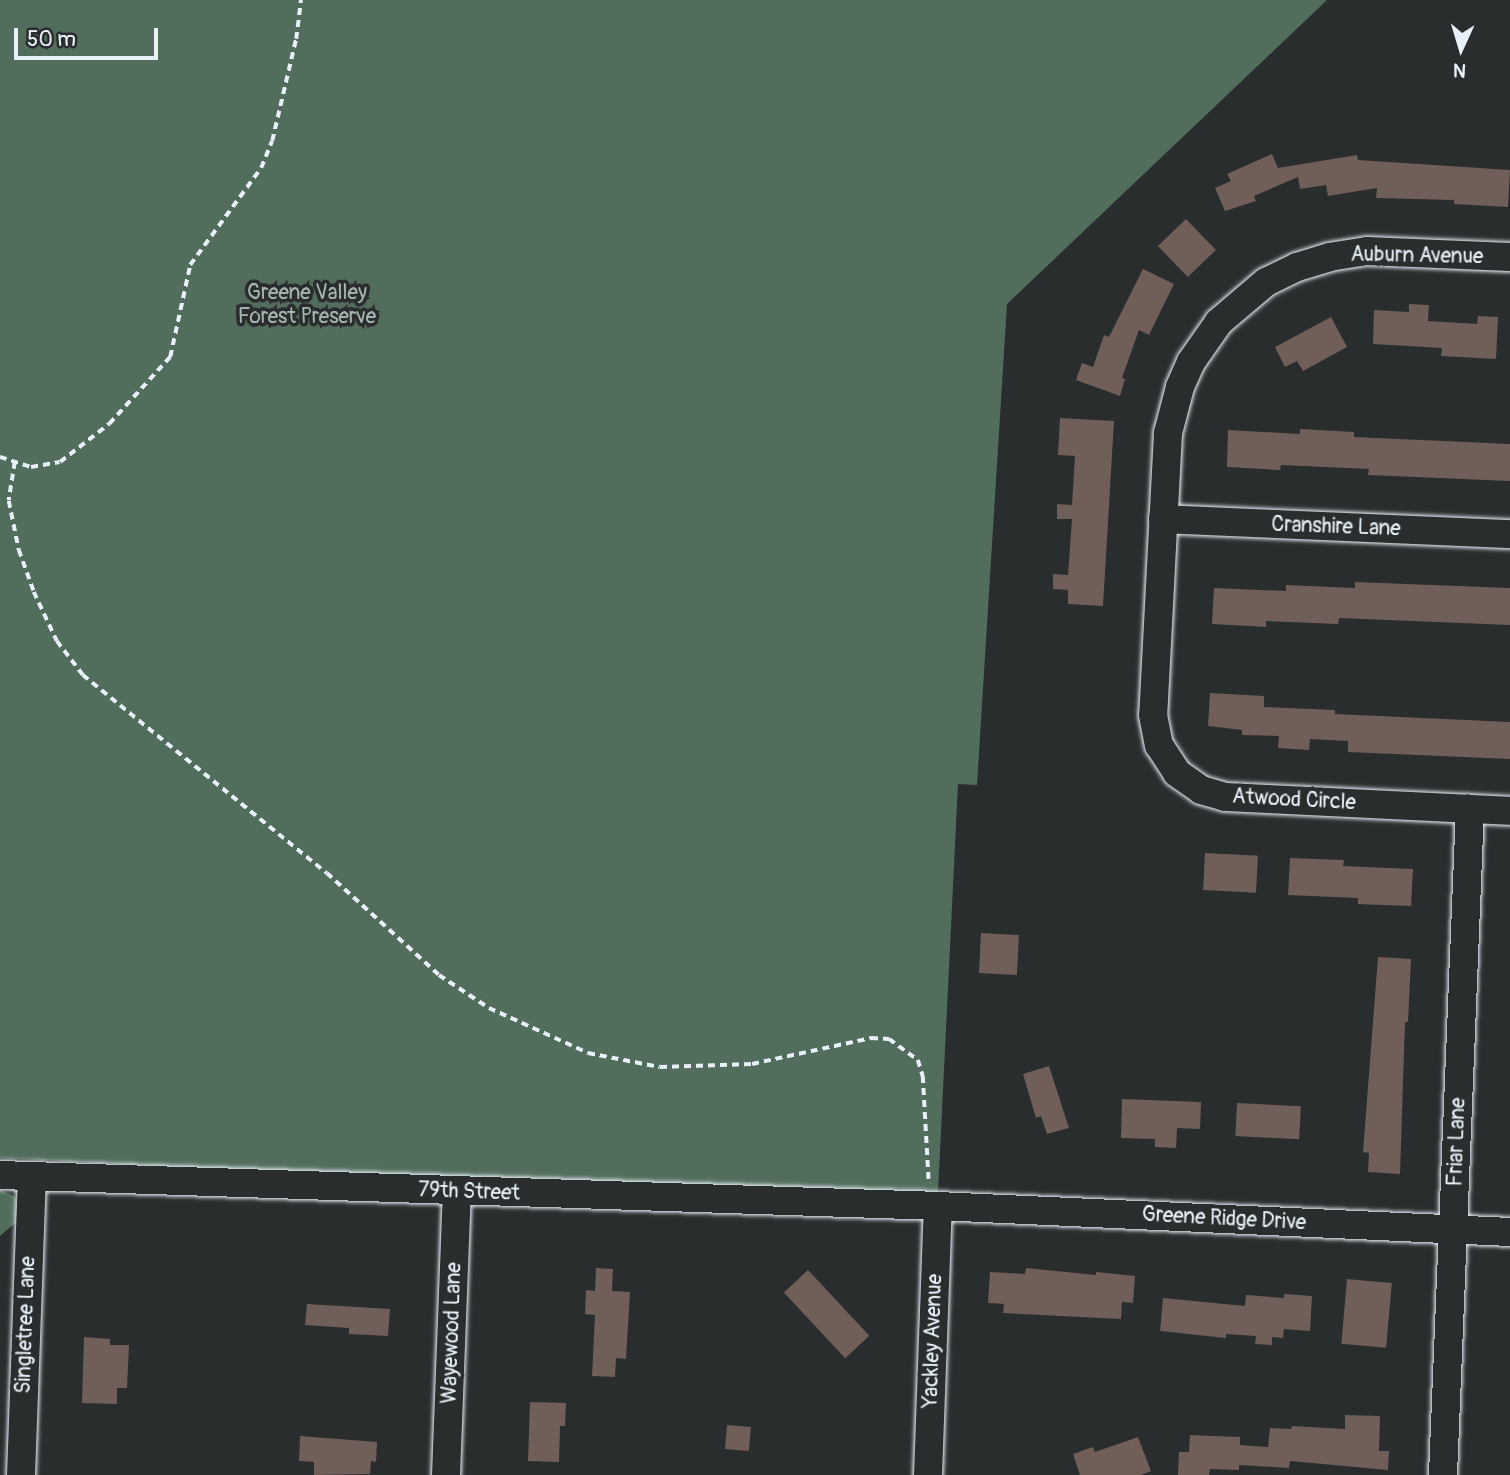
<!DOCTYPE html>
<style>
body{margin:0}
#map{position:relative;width:1510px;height:1475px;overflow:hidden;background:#2a2d2e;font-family:Pangolin,sans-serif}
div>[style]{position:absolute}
.green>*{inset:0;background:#536d5c}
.building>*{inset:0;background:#705e58;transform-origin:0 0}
.path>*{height:3.5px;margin-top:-1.75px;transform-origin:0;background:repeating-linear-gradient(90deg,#e8f1f8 0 7px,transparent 0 12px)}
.roads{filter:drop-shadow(0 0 2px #e8f1f8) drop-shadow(0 0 2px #e8f1f8)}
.minor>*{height:28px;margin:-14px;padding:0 14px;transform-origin:14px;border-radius:14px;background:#2a2d2e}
span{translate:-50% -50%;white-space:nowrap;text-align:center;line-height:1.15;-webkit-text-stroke:7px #2a2d2e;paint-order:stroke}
.street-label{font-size:21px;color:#e8f1f8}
.park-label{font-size:21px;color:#a5b6b2}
.north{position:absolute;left:1426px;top:14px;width:70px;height:70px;-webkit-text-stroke:5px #2a2d2e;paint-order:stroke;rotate:184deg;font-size:19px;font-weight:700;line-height:28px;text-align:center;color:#e8f1f8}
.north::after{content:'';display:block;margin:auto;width:24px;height:32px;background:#e8f1f8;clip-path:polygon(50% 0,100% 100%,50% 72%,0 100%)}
.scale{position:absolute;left:14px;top:28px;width:144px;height:32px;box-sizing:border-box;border:4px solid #e8f1f8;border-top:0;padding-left:9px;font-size:21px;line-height:24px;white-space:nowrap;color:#e8f1f8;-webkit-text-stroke:5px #2a2d2e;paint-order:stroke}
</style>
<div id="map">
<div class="green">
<i style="clip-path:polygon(0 0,1327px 0,1007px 304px,977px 785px,958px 784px,938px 1192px,455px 1180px,0 1158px)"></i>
<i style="clip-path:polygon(0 1190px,15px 1196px,20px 1219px,0 1236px)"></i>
</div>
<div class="building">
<i style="clip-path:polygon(1272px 154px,1278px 168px,1357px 155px,1358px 160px,1510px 170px,1508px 207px,1454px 204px,1454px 200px,1376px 198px,1377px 188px,1328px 196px,1326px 185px,1300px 189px,1298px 177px,1254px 196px,1256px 201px,1225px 211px,1215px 188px,1231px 181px,1227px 174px)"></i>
<i style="left:1186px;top:219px;width:43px;height:39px;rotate:46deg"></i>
<i style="clip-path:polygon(1143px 269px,1174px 284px,1149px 335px,1139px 330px,1122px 378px,1125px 379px,1120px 396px,1076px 380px,1082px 363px,1093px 367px,1104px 335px,1109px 337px)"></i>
<i style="clip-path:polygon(1409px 304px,1429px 305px,1428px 321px,1477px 324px,1478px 316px,1498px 317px,1496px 359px,1441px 356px,1442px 348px,1373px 344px,1374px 310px,1409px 312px)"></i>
<i style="clip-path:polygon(1331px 317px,1347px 347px,1303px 371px,1297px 361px,1285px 367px,1275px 347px)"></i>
<i style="clip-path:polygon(1060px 418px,1114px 421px,1103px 606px,1068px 604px,1068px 590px,1053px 589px,1053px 574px,1068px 575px,1072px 519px,1057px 519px,1057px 504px,1072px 505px,1075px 456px,1058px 455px)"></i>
<i style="clip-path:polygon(1300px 429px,1354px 432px,1354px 437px,1510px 444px,1510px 481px,1368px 475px,1369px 469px,1281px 465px,1280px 470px,1227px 467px,1228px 430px,1300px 434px)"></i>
<i style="clip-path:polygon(1355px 582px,1510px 588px,1510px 625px,1339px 618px,1338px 624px,1266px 621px,1266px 627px,1212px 624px,1214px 588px,1286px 591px,1286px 585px,1355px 588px)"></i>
<i style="clip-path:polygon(1210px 693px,1264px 696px,1264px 707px,1335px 710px,1335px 714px,1510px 722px,1510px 759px,1348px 752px,1348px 741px,1310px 739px,1309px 750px,1278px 748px,1279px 736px,1242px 735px,1242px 730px,1208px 726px)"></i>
<i style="left:1205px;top:853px;width:53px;height:37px;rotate:3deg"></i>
<i style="clip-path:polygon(1290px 858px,1344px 860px,1343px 866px,1413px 869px,1411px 906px,1358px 904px,1358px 898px,1288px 895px)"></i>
<i style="left:981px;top:933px;width:38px;height:40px;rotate:3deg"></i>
<i style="clip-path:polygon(1378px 957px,1411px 959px,1408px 1022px,1405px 1022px,1400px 1174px,1368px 1172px,1369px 1153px,1363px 1152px)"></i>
<i style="clip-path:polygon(1049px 1066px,1069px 1128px,1047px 1134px,1041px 1116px,1036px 1118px,1023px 1074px)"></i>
<i style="clip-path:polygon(1122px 1099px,1201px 1102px,1200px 1129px,1177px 1128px,1176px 1148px,1155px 1147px,1155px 1139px,1121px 1138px)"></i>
<i style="left:1237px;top:1103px;width:64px;height:33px;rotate:3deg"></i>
<i style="clip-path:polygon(596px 1268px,613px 1269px,612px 1291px,630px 1292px,626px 1359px,616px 1358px,615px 1377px,592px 1376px,595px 1315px,585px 1314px,586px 1290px,595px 1291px)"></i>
<i style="clip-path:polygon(1026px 1268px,1096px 1275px,1096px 1272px,1135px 1276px,1133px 1303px,1122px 1302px,1121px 1319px,1003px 1313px,1004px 1304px,988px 1303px,990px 1272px,1025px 1274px)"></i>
<i style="left:808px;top:1270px;width:90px;height:33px;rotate:47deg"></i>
<i style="left:1347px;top:1279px;width:45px;height:65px;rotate:5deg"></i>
<i style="clip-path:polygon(1284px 1294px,1312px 1296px,1310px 1331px,1284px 1329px,1283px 1338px,1272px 1337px,1272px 1345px,1255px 1344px,1256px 1336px,1226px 1334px,1226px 1338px,1160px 1331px,1163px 1298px,1245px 1306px,1246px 1295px,1284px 1298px)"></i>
<i style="clip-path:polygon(307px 1304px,390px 1309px,388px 1336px,349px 1334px,349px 1328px,305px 1325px)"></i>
<i style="clip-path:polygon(84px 1337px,110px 1339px,110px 1345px,129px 1345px,127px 1388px,117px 1388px,117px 1404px,82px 1403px)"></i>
<i style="clip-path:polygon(530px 1402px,566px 1403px,565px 1426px,560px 1426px,559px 1462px,528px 1461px)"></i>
<i style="clip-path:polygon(1345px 1415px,1380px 1416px,1379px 1451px,1389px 1451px,1388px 1470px,1290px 1461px,1289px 1468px,1239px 1465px,1239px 1470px,1210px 1469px,1209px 1475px,1178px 1475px,1179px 1452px,1189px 1452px,1190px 1435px,1240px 1437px,1240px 1445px,1268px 1447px,1270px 1428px,1291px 1429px,1292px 1426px,1345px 1429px)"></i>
<i style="left:727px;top:1425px;width:24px;height:24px;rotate:5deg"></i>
<i style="clip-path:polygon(300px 1436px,377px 1442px,376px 1462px,371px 1461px,370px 1474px,314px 1475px,314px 1462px,299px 1461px)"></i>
<i style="clip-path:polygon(1138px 1437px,1151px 1471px,1141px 1475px,1080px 1475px,1073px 1454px,1093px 1447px,1095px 1452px)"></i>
</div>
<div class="path">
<i style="left:0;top:457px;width:33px;rotate:18deg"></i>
<i style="left:31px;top:467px;width:29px;rotate:-10deg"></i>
<i style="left:60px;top:462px;width:62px;rotate:-37.8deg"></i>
<i style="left:109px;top:424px;width:91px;rotate:-47.7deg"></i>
<i style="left:170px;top:357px;width:94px;rotate:-77.7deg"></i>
<i style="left:190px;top:265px;width:120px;rotate:-53.8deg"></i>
<i style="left:261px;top:168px;width:29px;rotate:-68deg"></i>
<i style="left:272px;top:141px;width:105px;rotate:-76.8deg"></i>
<i style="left:296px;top:39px;width:39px;rotate:-83deg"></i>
<i style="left:15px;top:462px;width:39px;rotate:99deg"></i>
<i style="left:9px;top:501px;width:50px;rotate:78.5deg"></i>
<i style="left:19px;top:550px;width:45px;rotate:70.3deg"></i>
<i style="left:34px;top:592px;width:54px;rotate:64.9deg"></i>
<i style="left:57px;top:641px;width:43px;rotate:52.6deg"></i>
<i style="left:83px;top:675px;width:314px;rotate:39.1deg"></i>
<i style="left:327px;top:873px;width:151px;rotate:42.3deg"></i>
<i style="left:439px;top:975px;width:60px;rotate:33.4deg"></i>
<i style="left:489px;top:1008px;width:109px;rotate:24.4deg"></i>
<i style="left:588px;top:1053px;width:73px;rotate:11deg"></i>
<i style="left:660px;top:1067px;width:92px;rotate:-1.9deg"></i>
<i style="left:752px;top:1064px;width:122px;rotate:-12.3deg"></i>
<i style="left:871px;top:1038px;width:18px;rotate:3deg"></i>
<i style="left:889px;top:1039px;width:36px;rotate:36deg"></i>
<i style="left:918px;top:1060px;width:17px;rotate:73deg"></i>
<i style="left:923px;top:1076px;width:108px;rotate:86.8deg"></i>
</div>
<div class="roads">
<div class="minor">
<i style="left:1510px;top:257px;width:143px;rotate:-177.6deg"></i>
<i style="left:1367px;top:251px;width:37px;rotate:171deg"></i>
<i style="left:1330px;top:257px;width:34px;rotate:163deg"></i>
<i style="left:1297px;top:267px;width:34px;rotate:154deg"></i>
<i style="left:1266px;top:282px;width:62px;rotate:139.6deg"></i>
<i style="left:1219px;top:322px;width:49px;rotate:125deg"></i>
<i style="left:1191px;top:362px;width:27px;rotate:114deg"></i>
<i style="left:1180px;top:387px;width:48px;rotate:104.6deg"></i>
<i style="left:1168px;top:433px;width:282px;rotate:93deg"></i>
<i style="left:1153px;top:715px;width:31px;rotate:79deg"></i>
<i style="left:1159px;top:745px;width:33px;rotate:57deg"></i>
<i style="left:1177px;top:773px;width:29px;rotate:35deg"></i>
<i style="left:1201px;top:790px;width:25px;rotate:16deg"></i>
<i style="left:1225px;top:797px;width:285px;rotate:2.8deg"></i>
<i style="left:1163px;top:519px;width:347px;rotate:2.5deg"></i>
<i style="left:0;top:1175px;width:939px;rotate:1.89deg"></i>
<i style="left:938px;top:1206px;width:573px;rotate:2.6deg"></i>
<i style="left:21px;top:1475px;width:299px;rotate:-87.9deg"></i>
<i style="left:446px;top:1475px;width:283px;rotate:-87.8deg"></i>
<i style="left:928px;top:1475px;width:269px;rotate:-87.9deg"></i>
<i style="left:1443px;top:1475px;width:667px;rotate:-87.68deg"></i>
</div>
</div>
<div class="street-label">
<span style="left:1417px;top:256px;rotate:1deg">Auburn Avenue</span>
<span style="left:1336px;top:527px;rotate:2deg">Cranshire Lane</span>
<span style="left:1294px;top:800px;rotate:3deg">Atwood Circle</span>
<span style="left:1457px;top:1142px;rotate:-88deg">Friar Lane</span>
<span style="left:469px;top:1192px;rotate:2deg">79th Street</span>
<span style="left:1224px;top:1219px;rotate:3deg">Greene Ridge Drive</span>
<span style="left:26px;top:1325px;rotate:-88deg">Singletree Lane</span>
<span style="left:452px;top:1333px;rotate:-88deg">Wayewood Lane</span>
<span style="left:933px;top:1341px;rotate:-88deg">Yackley Avenue</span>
</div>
<div class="park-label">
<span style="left:307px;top:305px">Greene Valley<br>Forest Preserve</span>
</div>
<div class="north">N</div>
<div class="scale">50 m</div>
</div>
